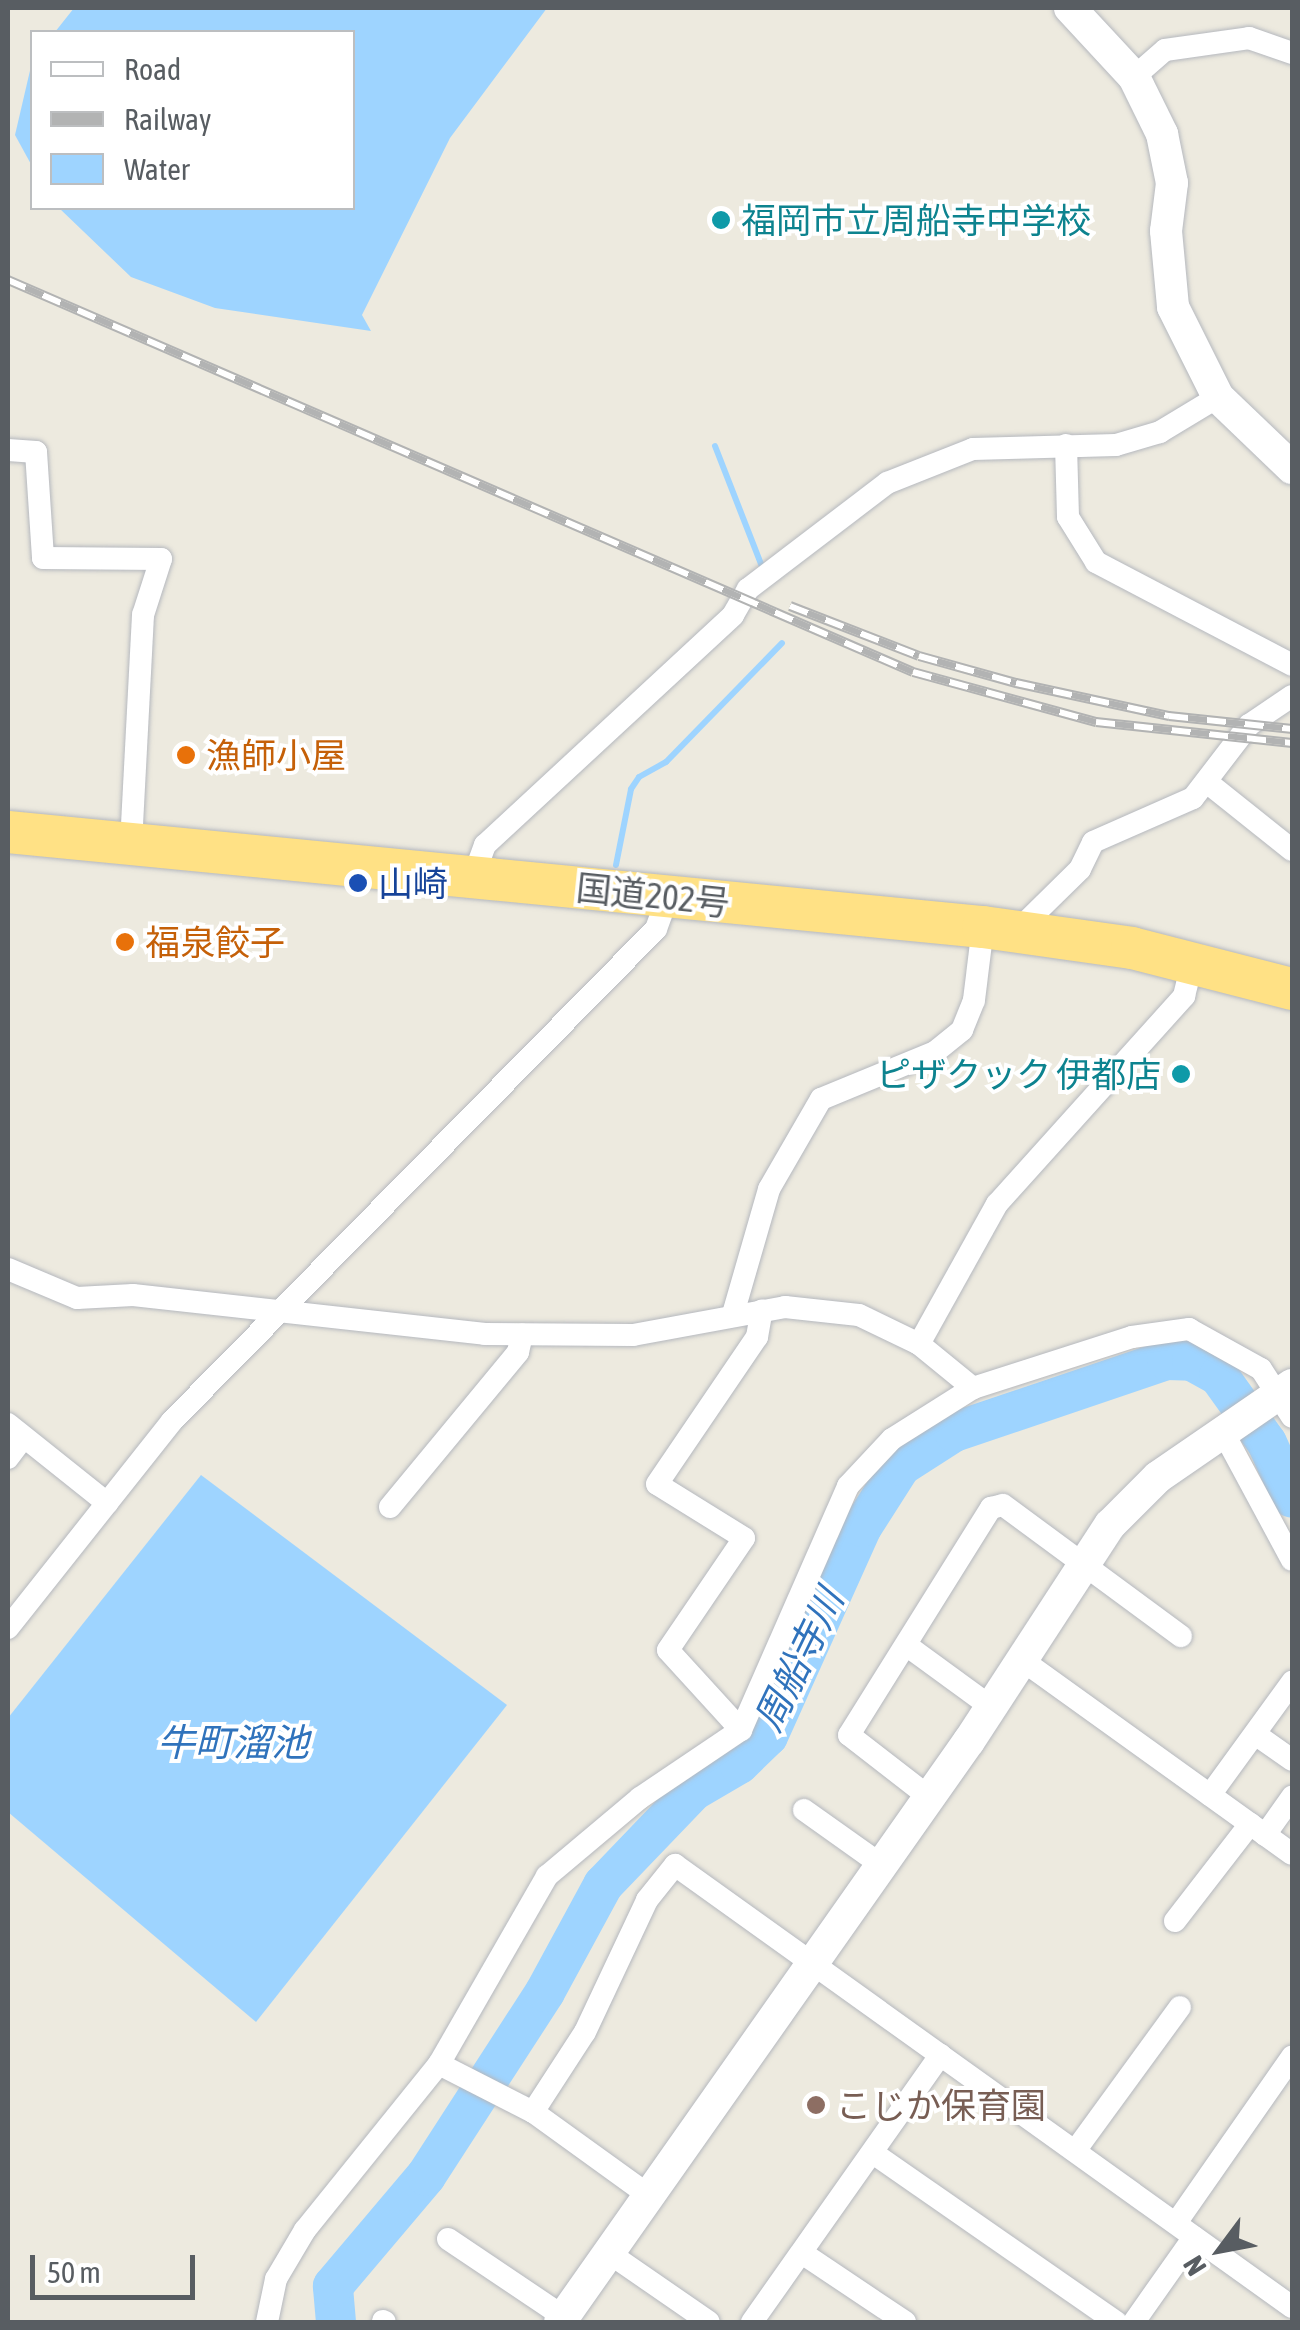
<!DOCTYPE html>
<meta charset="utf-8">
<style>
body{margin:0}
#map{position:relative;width:1300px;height:2330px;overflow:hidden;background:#edeadf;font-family:"Asap Condensed","Noto Sans JP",sans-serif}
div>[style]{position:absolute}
.water>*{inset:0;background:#9ed4ff}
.stream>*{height:6px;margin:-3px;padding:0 3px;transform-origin:3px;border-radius:3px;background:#9ed4ff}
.river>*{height:40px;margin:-20px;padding:0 20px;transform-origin:20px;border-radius:20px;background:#9ed4ff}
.roads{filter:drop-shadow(0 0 2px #b5b8be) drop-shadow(0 0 2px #b5b8be)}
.street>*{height:22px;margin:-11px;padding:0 11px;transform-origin:11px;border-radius:11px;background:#fff}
.secondary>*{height:32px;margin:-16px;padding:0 16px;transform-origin:16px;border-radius:16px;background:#fff}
.highway>*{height:42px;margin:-21px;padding:0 21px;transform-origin:21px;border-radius:21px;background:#ffe185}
.rail>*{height:10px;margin-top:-5px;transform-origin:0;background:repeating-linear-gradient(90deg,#fff 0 19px,#b2b3b3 0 38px);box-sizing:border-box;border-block:2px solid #b2b3b3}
.dots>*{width:28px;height:28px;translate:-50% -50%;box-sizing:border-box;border:5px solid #fff;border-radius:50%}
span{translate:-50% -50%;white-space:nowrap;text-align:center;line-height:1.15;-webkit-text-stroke:8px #fff;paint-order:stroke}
.culture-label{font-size:35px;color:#0d838f}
.left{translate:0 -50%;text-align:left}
.right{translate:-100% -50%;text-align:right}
.food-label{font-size:35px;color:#c56008}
.transit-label{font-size:35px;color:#164399}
.street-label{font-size:35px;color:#585d62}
.education-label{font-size:35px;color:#785e54}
.water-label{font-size:38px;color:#3073bc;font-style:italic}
.frame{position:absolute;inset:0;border:10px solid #585d62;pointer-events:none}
.legend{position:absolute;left:30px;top:30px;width:325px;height:180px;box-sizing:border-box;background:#fff;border:2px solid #bcbec0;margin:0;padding:12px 18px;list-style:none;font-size:30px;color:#585d62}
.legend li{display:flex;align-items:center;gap:20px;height:50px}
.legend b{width:50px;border:2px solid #bcbec0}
.north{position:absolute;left:1170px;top:2200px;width:100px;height:100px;-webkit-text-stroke:8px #fff;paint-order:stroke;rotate:238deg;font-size:28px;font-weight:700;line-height:40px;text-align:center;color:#585d62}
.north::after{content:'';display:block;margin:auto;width:35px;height:45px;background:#585d62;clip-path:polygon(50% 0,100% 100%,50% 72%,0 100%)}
.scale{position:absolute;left:30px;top:2255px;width:165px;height:45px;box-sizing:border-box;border:5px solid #585d62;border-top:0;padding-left:12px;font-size:30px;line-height:35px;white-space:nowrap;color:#585d62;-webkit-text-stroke:8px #fff;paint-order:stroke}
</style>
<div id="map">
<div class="water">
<i style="clip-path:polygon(74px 8px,547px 8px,450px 138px,362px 315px,371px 331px,215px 308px,131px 277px,59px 208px,352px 208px,352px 32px,55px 32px)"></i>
<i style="clip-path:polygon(32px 62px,32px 166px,15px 135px)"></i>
<i style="clip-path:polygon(201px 1475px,507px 1705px,256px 2022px,8px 1812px,8px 1718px)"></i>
</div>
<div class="stream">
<i style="left:715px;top:446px;width:132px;rotate:68.7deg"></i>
<i style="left:616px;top:865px;width:77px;rotate:-78.8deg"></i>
<i style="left:631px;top:789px;width:14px;rotate:-56deg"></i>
<i style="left:639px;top:777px;width:31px;rotate:-29deg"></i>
<i style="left:666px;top:762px;width:166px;rotate:-45.7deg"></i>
</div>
<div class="river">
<i style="left:336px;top:2322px;width:36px;rotate:-95deg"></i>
<i style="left:333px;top:2286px;width:144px;rotate:-49.8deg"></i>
<i style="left:426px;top:2176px;width:219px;rotate:-57.1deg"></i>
<i style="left:545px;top:1992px;width:122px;rotate:-61.5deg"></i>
<i style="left:603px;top:1885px;width:130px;rotate:-46.2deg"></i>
<i style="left:693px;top:1791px;width:53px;rotate:-30.4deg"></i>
<i style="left:739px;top:1764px;width:40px;rotate:-44deg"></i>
<i style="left:768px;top:1736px;width:229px;rotate:-65.8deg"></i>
<i style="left:862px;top:1527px;width:72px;rotate:-57.4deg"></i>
<i style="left:901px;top:1466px;width:63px;rotate:-32.7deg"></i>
<i style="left:954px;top:1432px;width:225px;rotate:-18.7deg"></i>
<i style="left:1167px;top:1360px;width:25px;rotate:2deg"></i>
<i style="left:1192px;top:1361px;width:31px;rotate:29deg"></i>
<i style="left:1219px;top:1376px;width:82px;rotate:54.4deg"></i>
<i style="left:1267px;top:1443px;width:60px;rotate:65.6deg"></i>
</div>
<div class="roads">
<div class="street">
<i style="left:1134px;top:77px;width:41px;rotate:-41.1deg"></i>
<i style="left:1165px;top:50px;width:85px;rotate:-8.1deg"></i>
<i style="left:1249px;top:38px;width:46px;rotate:19.2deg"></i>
<i style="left:1066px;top:445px;width:72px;rotate:88.4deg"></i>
<i style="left:1068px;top:517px;width:53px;rotate:58.1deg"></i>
<i style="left:1096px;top:562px;width:221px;rotate:27.7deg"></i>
<i style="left:8px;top:450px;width:28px;rotate:4deg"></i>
<i style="left:36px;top:452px;width:106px;rotate:86.2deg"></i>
<i style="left:43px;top:558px;width:118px;rotate:0.5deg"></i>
<i style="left:161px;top:559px;width:59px;rotate:107.8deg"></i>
<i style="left:143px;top:615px;width:229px;rotate:93deg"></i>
<i style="left:1208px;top:783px;width:107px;rotate:38.6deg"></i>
<i style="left:474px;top:875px;width:32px;rotate:-70deg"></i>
<i style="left:485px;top:845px;width:338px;rotate:-42.8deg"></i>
<i style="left:733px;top:615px;width:30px;rotate:-60deg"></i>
<i style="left:748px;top:589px;width:175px;rotate:-37.3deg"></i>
<i style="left:887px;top:483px;width:92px;rotate:-21.6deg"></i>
<i style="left:973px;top:449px;width:143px;rotate:-1.6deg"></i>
<i style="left:1116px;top:445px;width:46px;rotate:-16.5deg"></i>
<i style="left:1160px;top:432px;width:68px;rotate:-31.1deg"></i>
<i style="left:1017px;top:931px;width:88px;rotate:-44.5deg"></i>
<i style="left:1080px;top:869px;width:30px;rotate:-64deg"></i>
<i style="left:1093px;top:842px;width:109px;rotate:-23.7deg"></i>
<i style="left:1193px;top:798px;width:92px;rotate:-52.5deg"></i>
<i style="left:1249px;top:725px;width:52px;rotate:-34deg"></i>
<i style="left:8px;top:1269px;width:75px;rotate:22.8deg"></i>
<i style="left:77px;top:1298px;width:56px;rotate:-3.1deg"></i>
<i style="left:133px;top:1295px;width:354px;rotate:6.3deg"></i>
<i style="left:485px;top:1334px;width:148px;rotate:0.4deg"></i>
<i style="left:633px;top:1335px;width:155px;rotate:-10.4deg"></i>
<i style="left:785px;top:1307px;width:74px;rotate:6.2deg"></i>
<i style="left:859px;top:1315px;width:67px;rotate:25.8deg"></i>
<i style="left:919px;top:1344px;width:70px;rotate:39.2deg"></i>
<i style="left:973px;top:1388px;width:167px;rotate:-17.8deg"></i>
<i style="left:1132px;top:1337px;width:58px;rotate:-8deg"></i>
<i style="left:1189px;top:1329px;width:82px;rotate:29.1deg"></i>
<i style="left:1261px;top:1369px;width:57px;rotate:57.1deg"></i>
<i style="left:733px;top:1314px;width:130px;rotate:-73.9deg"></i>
<i style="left:769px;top:1189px;width:104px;rotate:-60deg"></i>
<i style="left:821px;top:1099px;width:123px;rotate:-22.4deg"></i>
<i style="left:935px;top:1052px;width:35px;rotate:-39deg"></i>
<i style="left:962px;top:1030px;width:32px;rotate:-68deg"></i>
<i style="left:974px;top:1000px;width:74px;rotate:-83deg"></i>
<i style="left:919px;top:1344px;width:160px;rotate:-60.9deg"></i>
<i style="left:997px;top:1204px;width:280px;rotate:-48deg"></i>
<i style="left:1184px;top:996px;width:34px;rotate:-76deg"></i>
<i style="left:8px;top:1424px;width:127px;rotate:38.6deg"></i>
<i style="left:1223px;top:1432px;width:145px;rotate:61.7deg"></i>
<i style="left:8px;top:1458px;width:26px;rotate:-53deg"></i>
<i style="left:390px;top:1507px;width:201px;rotate:-50.4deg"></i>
<i style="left:518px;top:1352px;width:18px;rotate:-77deg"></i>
<i style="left:8px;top:1628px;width:264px;rotate:-51.6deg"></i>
<i style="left:172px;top:1421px;width:690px;rotate:-45.47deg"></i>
<i style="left:656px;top:929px;width:32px;rotate:-70deg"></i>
<i style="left:909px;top:1647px;width:102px;rotate:36.2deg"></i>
<i style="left:1022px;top:1660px;width:332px;rotate:35.7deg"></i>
<i style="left:741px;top:1730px;width:108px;rotate:-132.4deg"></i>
<i style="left:668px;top:1650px;width:135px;rotate:-55.8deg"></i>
<i style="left:744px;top:1538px;width:102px;rotate:-148.2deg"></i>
<i style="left:657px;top:1484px;width:178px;rotate:-55.8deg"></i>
<i style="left:757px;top:1337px;width:27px;rotate:-80deg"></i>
<i style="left:1255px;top:1734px;width:45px;rotate:35.1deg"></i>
<i style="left:1210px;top:1795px;width:140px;rotate:-54deg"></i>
<i style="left:929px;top:1797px;width:101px;rotate:-142.2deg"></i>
<i style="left:849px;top:1735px;width:268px;rotate:-58deg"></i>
<i style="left:991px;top:1508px;width:12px;rotate:-14deg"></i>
<i style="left:1003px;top:1505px;width:221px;rotate:36.4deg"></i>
<i style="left:804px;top:1810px;width:93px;rotate:35.4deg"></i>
<i style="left:1265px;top:1835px;width:47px;rotate:-54.6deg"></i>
<i style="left:1175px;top:1921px;width:123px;rotate:-52.3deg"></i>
<i style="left:439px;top:2064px;width:106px;rotate:27.1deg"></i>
<i style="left:1075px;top:2151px;width:178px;rotate:-53.9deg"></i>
<i style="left:873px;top:2153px;width:296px;rotate:34.8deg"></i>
<i style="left:651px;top:2197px;width:145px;rotate:-144.2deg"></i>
<i style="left:533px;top:2112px;width:95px;rotate:-57deg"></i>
<i style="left:585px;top:2032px;width:146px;rotate:-64.8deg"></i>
<i style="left:647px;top:1900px;width:45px;rotate:-51.3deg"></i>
<i style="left:675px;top:1865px;width:759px;rotate:35.62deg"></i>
<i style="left:1176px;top:2223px;width:203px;rotate:-55.1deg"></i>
<i style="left:448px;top:2239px;width:140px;rotate:33.9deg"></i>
<i style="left:609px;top:2253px;width:121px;rotate:34.6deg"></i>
<i style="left:802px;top:2253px;width:124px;rotate:33.8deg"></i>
<i style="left:383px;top:2321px;width:2px;rotate:27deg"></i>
<i style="left:267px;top:2322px;width:44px;rotate:-78.2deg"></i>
<i style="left:276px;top:2279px;width:57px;rotate:-59.4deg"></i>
<i style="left:305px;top:2230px;width:213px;rotate:-51.1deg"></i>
<i style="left:439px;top:2064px;width:217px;rotate:-60.1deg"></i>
<i style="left:547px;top:1876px;width:121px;rotate:-40deg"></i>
<i style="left:640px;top:1798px;width:122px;rotate:-34deg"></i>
<i style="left:741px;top:1730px;width:266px;rotate:-66.3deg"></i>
<i style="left:848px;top:1486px;width:64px;rotate:-46.9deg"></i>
<i style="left:892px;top:1439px;width:96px;rotate:-32.2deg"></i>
<i style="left:752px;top:2322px;width:327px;rotate:-54.8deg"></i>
<i style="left:1134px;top:2322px;width:104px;rotate:-54.8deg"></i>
</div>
<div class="secondary">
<i style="left:1070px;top:8px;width:94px;rotate:47.2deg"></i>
<i style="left:1134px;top:77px;width:64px;rotate:63.8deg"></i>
<i style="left:1162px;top:134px;width:50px;rotate:78.5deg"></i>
<i style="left:1172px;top:183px;width:48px;rotate:97.1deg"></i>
<i style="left:1166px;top:231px;width:76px;rotate:84.7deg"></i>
<i style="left:1173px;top:307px;width:101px;rotate:63.4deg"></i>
<i style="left:1218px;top:397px;width:103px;rotate:43.8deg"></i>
<i style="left:560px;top:2322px;width:711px;rotate:-54.86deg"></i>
<i style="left:969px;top:1741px;width:258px;rotate:-56.9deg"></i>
<i style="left:1110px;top:1525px;width:68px;rotate:-45deg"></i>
<i style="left:1158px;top:1477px;width:163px;rotate:-34.5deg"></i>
</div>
<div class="highway">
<i style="left:8px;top:832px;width:980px;rotate:5.57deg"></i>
<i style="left:983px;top:927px;width:150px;rotate:8deg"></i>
<i style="left:1132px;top:948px;width:165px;rotate:14.4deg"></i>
</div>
</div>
<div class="rail">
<i style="left:8px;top:280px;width:986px;rotate:23.42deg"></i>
<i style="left:913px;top:672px;width:190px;rotate:15.3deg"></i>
<i style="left:1096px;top:722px;width:197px;rotate:6.1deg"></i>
<i style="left:790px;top:606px;width:138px;rotate:21.2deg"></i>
<i style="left:919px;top:656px;width:101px;rotate:15.6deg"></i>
<i style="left:1016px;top:683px;width:157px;rotate:12.2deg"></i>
<i style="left:1169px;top:716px;width:124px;rotate:6deg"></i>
</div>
<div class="dots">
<i style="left:721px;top:220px;background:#0f9aa8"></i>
<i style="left:186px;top:755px;background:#e8710a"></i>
<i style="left:358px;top:883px;background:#1a4fb4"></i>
<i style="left:125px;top:942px;background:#e8710a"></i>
<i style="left:1181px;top:1074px;background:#0f9aa8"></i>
<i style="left:816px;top:2105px;background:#8d6e63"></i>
</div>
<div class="culture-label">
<span class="left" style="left:741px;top:220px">福岡市立周船寺中学校</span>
<span class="right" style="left:1161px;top:1074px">ピザクック 伊都店</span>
</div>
<div class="food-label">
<span class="left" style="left:206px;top:755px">漁師小屋</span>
<span class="left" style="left:145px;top:942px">福泉餃子</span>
</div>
<div class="transit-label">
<span class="left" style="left:378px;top:883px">山崎</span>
</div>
<div class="street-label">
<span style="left:653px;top:895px;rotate:6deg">国道202号</span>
</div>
<div class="education-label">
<span class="left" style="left:836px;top:2105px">こじか保育園</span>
</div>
<div class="water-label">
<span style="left:799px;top:1660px;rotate:-64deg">周船寺川</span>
<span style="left:233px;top:1743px">牛町溜池</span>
</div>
<div class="frame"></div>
<ul class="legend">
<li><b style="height:12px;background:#fff"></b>Road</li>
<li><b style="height:12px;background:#b2b3b3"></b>Railway</li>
<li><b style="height:28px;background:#9ed4ff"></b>Water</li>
</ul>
<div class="north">N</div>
<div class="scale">50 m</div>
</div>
